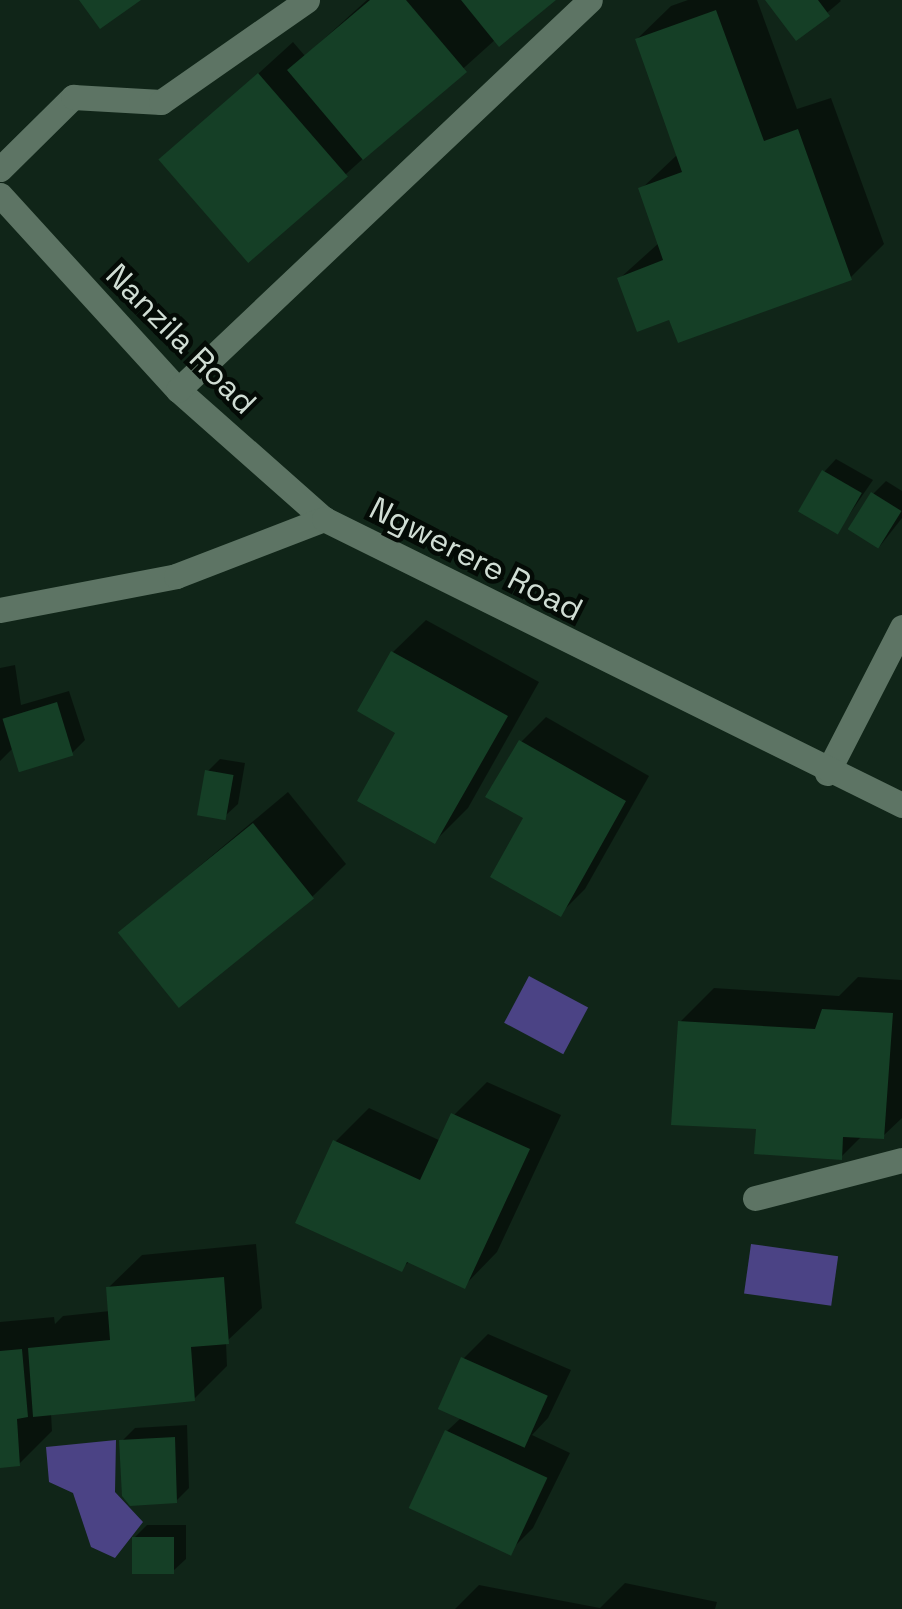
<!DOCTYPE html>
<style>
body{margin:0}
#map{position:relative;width:902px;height:1609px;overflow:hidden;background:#102518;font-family:"Space Grotesk",sans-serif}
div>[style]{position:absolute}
.water>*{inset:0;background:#4b4385;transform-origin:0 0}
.shadow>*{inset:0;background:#0007}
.building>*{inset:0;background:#153f26;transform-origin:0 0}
.service>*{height:25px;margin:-12.5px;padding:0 12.5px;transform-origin:12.5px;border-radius:12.5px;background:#5d7464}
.minor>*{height:25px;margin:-12.5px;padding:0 12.5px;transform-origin:12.5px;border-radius:12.5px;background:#5d7464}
.tertiary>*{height:25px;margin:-12.5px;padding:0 12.5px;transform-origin:12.5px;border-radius:12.5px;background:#5d7464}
span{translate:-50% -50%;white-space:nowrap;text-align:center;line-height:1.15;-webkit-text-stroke:9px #040b06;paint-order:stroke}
.street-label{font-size:32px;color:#d0ddd4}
</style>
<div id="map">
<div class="water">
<i style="left:529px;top:976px;width:67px;height:53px;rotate:28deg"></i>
<i style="left:751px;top:1244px;width:88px;height:50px;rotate:8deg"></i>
<i style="clip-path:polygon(116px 1440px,115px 1492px,143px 1522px,115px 1558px,91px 1547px,73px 1493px,49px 1482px,46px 1447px)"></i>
</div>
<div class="shadow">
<i style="clip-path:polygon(367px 0,552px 0,496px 39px,346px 174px,163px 160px,293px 42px,305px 56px)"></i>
<i style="clip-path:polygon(688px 0,757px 0,797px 109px,831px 98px,884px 244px,850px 278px,671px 317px,620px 278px,660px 242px,641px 189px,678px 154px,637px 39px,671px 6px)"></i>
<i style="clip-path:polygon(768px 0,840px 0,841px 1px,797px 38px)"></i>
<i style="clip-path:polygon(836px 459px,873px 480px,838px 531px,824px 472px)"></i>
<i style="clip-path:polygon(886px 481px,902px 491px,902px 518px,880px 546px,873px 494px)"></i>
<i style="clip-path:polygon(426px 620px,539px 682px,468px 808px,435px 841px,399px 732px,392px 653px)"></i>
<i style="clip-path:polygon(15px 665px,21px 705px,69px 691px,85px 740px,72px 753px,14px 747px,0 761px,0 668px)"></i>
<i style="clip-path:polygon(546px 717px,649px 776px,585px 889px,560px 914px,521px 742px)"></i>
<i style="clip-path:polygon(220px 759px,245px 763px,238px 804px,225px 816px,207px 772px)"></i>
<i style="clip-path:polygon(288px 792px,346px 864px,312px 897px,121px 932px)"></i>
<i style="clip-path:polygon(858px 977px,902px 980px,902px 1118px,883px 1136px,862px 1136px,841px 1157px,758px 1127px,680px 1022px,714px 988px,839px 996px)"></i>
<i style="clip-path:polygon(487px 1082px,561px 1115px,497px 1252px,464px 1286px,410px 1261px,401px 1269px,335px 1142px,369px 1108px,441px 1141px,454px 1115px)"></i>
<i style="clip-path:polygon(256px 1244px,262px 1308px,226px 1342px,227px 1366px,194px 1399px,51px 1413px,52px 1431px,19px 1464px,0 1466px,0 1322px,54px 1317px,55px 1324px,63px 1316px,110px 1311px,108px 1288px,142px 1255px)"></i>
<i style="clip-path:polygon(488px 1334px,571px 1370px,548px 1418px,532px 1435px,570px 1453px,533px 1528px,508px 1553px,447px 1431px,462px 1417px,463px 1359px)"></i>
<i style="clip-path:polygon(187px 1425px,189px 1488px,176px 1501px,122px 1441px,135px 1428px)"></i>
<i style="clip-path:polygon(147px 1525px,186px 1525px,186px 1559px,173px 1571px,134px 1538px)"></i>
<i style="clip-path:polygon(625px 1583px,717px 1602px,715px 1609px,455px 1609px,479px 1585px,600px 1608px)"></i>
</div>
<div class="building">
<i style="clip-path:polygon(79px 0,141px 0,100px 29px)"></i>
<i style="clip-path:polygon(370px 0,406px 0,467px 72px,363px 160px,287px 70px)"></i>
<i style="clip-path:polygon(461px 0,556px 0,499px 47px)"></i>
<i style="clip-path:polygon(765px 0,818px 0,830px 16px,796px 41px)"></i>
<i style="clip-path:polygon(716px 10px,764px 141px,798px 129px,852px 280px,678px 343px,669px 320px,637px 332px,617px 278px,663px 260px,638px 188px,682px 172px,635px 39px)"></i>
<i style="left:258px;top:73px;width:137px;height:132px;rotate:49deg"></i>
<i style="left:822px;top:470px;width:46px;height:48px;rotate:30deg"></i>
<i style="left:871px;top:492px;width:36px;height:44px;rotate:32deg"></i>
<i style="clip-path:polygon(391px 651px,508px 716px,435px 844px,357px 801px,395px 733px,357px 711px)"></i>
<i style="left:57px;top:702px;width:56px;height:57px;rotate:73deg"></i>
<i style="clip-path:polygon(519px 740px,626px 801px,561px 917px,490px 877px,523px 818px,485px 797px)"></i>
<i style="left:205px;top:770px;width:29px;height:46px;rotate:10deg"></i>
<i style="left:253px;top:823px;width:97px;height:174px;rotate:51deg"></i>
<i style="clip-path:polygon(822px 1009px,893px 1013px,884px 1139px,843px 1137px,842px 1160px,754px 1154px,756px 1129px,671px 1125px,678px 1021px,815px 1029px)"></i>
<i style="clip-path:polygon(451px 1113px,530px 1149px,465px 1289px,407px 1262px,402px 1272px,295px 1223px,333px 1140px,420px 1180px)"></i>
<i style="clip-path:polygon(224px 1277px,229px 1344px,191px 1347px,195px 1401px,33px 1417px,28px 1348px,110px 1340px,106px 1287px)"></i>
<i style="clip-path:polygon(22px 1349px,28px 1417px,17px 1419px,20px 1466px,0 1468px,0 1351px)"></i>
<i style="left:461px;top:1357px;width:95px;height:57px;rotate:24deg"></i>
<i style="left:445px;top:1430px;width:113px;height:86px;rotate:25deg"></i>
<i style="clip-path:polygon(175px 1437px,177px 1503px,130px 1506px,122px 1496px,119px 1440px)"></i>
<i style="left:132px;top:1537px;width:42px;height:37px"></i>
</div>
<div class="service">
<i style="left:0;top:169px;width:103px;rotate:-44.6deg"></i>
<i style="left:73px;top:97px;width:88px;rotate:3.3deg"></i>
<i style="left:161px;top:102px;width:178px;rotate:-34.9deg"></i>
<i style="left:827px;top:773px;width:164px;rotate:-62.8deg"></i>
<i style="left:755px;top:1198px;width:152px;rotate:-14.5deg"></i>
</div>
<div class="minor">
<i style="left:0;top:195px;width:264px;rotate:47.6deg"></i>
<i style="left:178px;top:390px;width:195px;rotate:41.5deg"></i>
<i style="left:178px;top:390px;width:567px;rotate:-43.43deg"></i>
</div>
<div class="tertiary">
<i style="left:0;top:610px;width:179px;rotate:-10.9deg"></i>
<i style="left:176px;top:576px;width:159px;rotate:-21.1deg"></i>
<i style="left:324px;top:519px;width:645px;rotate:26.33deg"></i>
</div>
<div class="street-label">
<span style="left:181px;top:339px;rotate:45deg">Nanzila Road</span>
<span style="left:476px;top:559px;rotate:27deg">Ngwerere Road</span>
</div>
</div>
